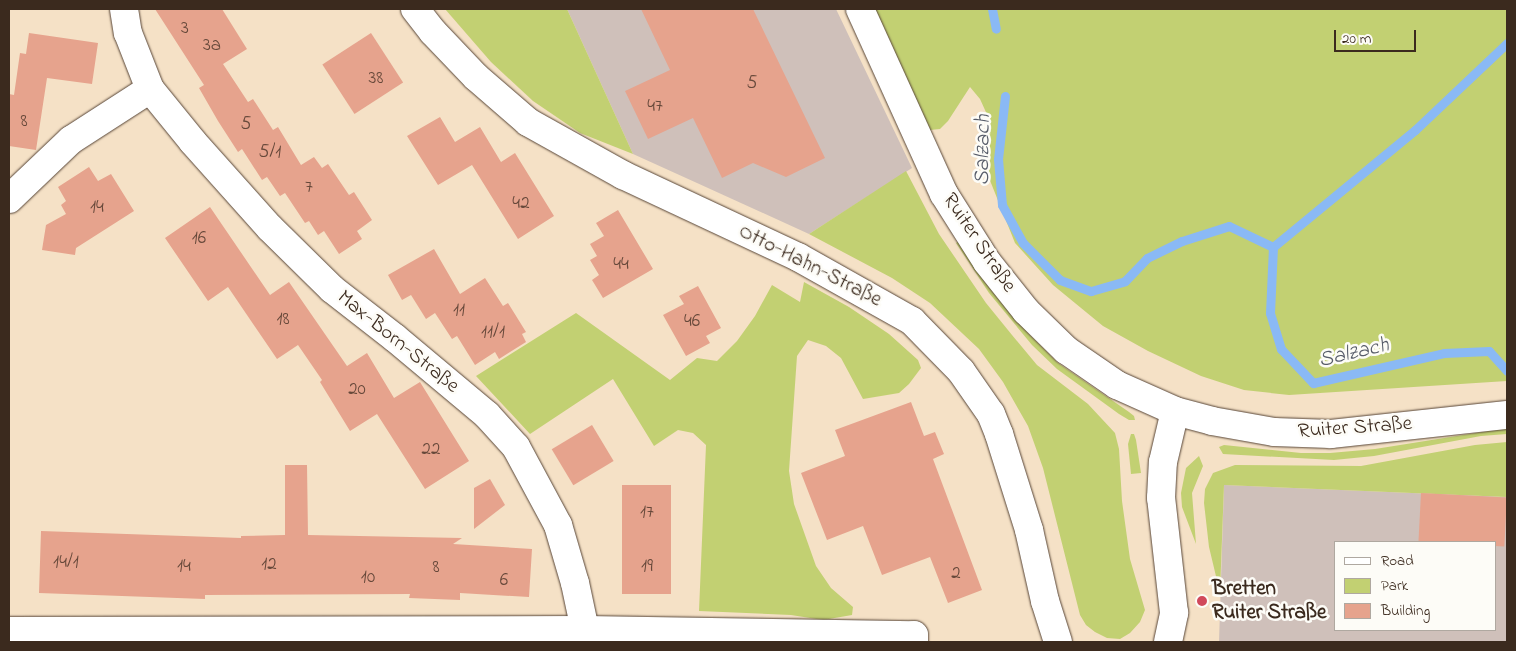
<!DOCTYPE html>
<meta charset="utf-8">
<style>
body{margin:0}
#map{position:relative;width:1516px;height:651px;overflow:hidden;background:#f5e1c6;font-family:"Indie Flower",sans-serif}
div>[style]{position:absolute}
.industrial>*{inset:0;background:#cfc0ba}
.green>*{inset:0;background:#c2d072}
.stream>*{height:9px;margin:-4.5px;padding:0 4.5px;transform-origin:4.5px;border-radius:4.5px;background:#8ab9f5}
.building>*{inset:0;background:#e6a38d;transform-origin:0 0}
.roads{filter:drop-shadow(0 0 1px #574537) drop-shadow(0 0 1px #574537)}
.minor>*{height:28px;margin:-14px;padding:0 14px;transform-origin:14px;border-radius:14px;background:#fff}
.dots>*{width:14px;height:14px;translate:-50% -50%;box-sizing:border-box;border:2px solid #fdfcf7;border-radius:50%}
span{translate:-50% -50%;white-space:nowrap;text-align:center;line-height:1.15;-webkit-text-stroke:5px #fdfcf7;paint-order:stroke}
.number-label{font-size:19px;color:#66483a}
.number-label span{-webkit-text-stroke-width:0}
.street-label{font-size:21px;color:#3b2a1e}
.poi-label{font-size:21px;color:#3b2a1e;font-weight:700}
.left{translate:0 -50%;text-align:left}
.water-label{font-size:22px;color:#575c69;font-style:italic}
.frame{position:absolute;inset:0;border:10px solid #3b2a1e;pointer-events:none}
.legend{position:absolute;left:1334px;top:541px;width:162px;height:90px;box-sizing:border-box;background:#fdfcf7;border:1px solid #afa8a0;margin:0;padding:6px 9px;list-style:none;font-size:15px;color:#3b2a1e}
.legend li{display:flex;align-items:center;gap:10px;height:25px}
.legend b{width:25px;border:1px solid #afa8a0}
.scale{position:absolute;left:1334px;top:30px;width:82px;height:22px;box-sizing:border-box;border:2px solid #3b2a1e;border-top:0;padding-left:6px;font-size:15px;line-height:18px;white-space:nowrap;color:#3b2a1e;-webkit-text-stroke:4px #fdfcf7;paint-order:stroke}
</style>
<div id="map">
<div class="industrial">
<i style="clip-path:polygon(567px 9px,836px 9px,912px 168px,809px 234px,697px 183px,633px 154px)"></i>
<i style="clip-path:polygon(evenodd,1224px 485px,1507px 497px,1507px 642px,1219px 642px,1224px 485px,1335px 542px,1495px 542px,1495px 630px,1335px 630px,1335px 542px)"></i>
</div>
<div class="green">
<i style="clip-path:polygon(445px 9px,567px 9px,633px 154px,580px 133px,533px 101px,491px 62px)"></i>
<i style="clip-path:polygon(875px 9px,1507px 9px,1507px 381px,1289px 395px,1244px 390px,1201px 376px,1148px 351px,1103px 326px,1053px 285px,1015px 243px,981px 158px,990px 121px,980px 99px,970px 87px,948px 121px,940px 129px,930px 130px)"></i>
<i style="clip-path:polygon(906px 171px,939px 234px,986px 303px,1012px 335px,1037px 365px,1088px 404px,1115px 433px,1119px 449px,1122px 501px,1130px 559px,1145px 610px,1140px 622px,1130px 633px,1120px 639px,1107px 638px,1095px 632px,1086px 625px,1080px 615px,1043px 468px,1028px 426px,1003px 382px,979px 349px,930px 303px,892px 278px,809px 234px)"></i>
<i style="clip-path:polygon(961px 240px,993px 289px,1028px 333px,1058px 363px,1129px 412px,1134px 416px,1135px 420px,1129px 420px,1119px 414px,1057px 369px,1032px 345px,989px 293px,956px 243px)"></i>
<i style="clip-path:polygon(804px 282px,849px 307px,889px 334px,918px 360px,921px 368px,909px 384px,899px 393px,863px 399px,841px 358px,826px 346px,808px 340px,797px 356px,789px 471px,794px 504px,816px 566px,831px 588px,853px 607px,852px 615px,823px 620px,791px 615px,699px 611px,706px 445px,693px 433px,678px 430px,654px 446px,613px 379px,530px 434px,476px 376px,576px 313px,670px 380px,697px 358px,717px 361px,737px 341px,755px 316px,772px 285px,800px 302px)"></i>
<i style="clip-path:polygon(1507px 428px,1507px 434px,1481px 436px,1374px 456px,1334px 460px,1223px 454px,1219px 447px,1224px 445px,1301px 453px,1330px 453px,1375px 449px)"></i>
<i style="clip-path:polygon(1131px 434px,1134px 434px,1136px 440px,1141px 473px,1131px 474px,1128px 444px)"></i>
<i style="clip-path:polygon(1507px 442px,1507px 497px,1224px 485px,1220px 593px,1209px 547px,1204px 503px,1205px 489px,1213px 473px,1235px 465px,1361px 466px,1475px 445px)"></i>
<i style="clip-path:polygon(1199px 456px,1203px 466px,1192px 493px,1196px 544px,1182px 507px,1181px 493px,1186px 468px)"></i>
</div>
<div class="stream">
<i style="left:992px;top:9px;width:20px;rotate:79deg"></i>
<i style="left:1005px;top:96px;width:63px;rotate:96.3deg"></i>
<i style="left:998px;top:159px;width:46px;rotate:85deg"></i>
<i style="left:1002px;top:205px;width:43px;rotate:61.1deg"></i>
<i style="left:1023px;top:243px;width:52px;rotate:45deg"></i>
<i style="left:1060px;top:280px;width:33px;rotate:20deg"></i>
<i style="left:1091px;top:291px;width:35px;rotate:-16deg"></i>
<i style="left:1125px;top:281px;width:32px;rotate:-46deg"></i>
<i style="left:1147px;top:258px;width:39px;rotate:-26deg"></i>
<i style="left:1182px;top:241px;width:49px;rotate:-17.7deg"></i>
<i style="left:1229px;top:226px;width:49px;rotate:25.5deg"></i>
<i style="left:1273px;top:247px;width:66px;rotate:92.6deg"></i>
<i style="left:1270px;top:313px;width:38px;rotate:73deg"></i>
<i style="left:1281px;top:349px;width:47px;rotate:46.7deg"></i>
<i style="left:1313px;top:383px;width:134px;rotate:-12.9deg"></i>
<i style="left:1444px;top:353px;width:45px;rotate:-2.5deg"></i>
<i style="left:1489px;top:351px;width:27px;rotate:48deg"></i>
<i style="left:1273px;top:247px;width:184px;rotate:-39.5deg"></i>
<i style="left:1415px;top:130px;width:127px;rotate:-43.4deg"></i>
</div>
<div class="building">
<i style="clip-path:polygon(155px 9px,222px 9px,247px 49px,223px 64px,248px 102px,253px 99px,273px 130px,278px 127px,301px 165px,314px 157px,322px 168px,328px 164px,349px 195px,354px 192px,372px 220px,357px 231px,362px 239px,339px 254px,324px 231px,318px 235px,309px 221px,305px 223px,285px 193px,280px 196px,267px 177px,262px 180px,242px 149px,238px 152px,218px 121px,199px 88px,204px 85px)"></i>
<i style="clip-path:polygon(641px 9px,753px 9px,825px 158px,786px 177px,753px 163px,722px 178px,693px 118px,648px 139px,625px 91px,670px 70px)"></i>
<i style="clip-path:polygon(29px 33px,98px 43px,92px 84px,47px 78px,36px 150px,9px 146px,9px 94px,14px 95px,20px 53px,26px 54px)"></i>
<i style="left:371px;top:33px;width:59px;height:58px;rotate:57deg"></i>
<i style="clip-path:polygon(440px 117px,455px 142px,480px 127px,501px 162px,515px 153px,554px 216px,518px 239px,472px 165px,438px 185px,407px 136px)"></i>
<i style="clip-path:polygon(89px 167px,98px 181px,111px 174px,134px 211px,76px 248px,75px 255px,42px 250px,46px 225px,66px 214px,61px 205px,66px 201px,58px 187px)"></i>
<i style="clip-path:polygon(210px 207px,270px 295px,289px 282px,347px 366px,367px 353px,394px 398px,420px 382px,469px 461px,425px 489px,377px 414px,350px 431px,320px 382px,322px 380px,298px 345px,277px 359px,228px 287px,208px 301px,165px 238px)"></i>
<i style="clip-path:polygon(618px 210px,653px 269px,603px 298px,592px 280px,599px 275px,590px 260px,597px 256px,590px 244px,604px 236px,596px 223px)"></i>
<i style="clip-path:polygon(434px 249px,460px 294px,485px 278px,503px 306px,508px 303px,526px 332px,522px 334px,526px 342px,499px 359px,495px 352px,475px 365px,457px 336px,452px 339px,435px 313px,426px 319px,411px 295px,402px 300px,388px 275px)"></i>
<i style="clip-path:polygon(698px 286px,721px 328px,706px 336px,710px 343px,686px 356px,663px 315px,684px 304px,679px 296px)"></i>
<i style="clip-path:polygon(911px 402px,924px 436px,935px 432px,944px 454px,933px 459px,982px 590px,948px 603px,930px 557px,882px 575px,863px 526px,827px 540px,801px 473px,845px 456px,835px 430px)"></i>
<i style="left:592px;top:425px;width:42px;height:47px;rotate:59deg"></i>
<i style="clip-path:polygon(285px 465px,307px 465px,308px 535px,462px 538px,453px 544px,532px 549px,529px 597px,460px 593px,460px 600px,409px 598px,410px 594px,205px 595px,205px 599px,39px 593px,41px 531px,241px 538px,241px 536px,285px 535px)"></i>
<i style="clip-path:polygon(490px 479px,505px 505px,474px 529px,474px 488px)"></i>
<i style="left:622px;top:485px;width:49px;height:109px"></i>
<i style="left:1421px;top:493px;width:86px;height:49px;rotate:3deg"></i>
</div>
<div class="roads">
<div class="minor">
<i style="left:124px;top:9px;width:24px;rotate:81deg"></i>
<i style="left:128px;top:33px;width:60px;rotate:68.6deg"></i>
<i style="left:150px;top:89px;width:68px;rotate:50.9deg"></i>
<i style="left:193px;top:142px;width:115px;rotate:48.2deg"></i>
<i style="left:270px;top:228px;width:87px;rotate:44.5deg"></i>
<i style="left:332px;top:289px;width:80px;rotate:37.9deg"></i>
<i style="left:395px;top:338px;width:120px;rotate:39.9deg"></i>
<i style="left:487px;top:415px;width:43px;rotate:47.8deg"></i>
<i style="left:516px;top:447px;width:89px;rotate:61.7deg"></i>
<i style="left:558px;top:525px;width:60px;rotate:73.7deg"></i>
<i style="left:575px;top:583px;width:48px;rotate:78deg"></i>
<i style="left:585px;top:630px;width:12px;rotate:90deg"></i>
<i style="left:415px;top:9px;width:29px;rotate:52deg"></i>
<i style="left:433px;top:32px;width:62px;rotate:46.3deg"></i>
<i style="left:476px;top:77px;width:69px;rotate:40.9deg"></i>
<i style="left:528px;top:122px;width:109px;rotate:29.2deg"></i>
<i style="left:623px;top:175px;width:193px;rotate:25.1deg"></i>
<i style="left:798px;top:257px;width:131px;rotate:29.3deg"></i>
<i style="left:912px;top:321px;width:70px;rotate:45.6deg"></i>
<i style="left:961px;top:371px;width:52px;rotate:55.1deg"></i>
<i style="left:991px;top:414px;width:22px;rotate:68deg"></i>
<i style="left:999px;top:434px;width:101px;rotate:72.6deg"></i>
<i style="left:1029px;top:530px;width:73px;rotate:77.3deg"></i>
<i style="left:1045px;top:601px;width:43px;rotate:72.4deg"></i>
<i style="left:860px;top:9px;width:203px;rotate:65.6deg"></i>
<i style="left:944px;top:194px;width:80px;rotate:57.7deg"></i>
<i style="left:987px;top:262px;width:63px;rotate:51.5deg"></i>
<i style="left:1026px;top:311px;width:56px;rotate:44.3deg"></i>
<i style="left:1066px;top:350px;width:62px;rotate:34.5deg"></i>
<i style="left:1117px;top:385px;width:64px;rotate:24.1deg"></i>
<i style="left:1175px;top:411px;width:38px;rotate:15deg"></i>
<i style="left:1212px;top:421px;width:63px;rotate:10.1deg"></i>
<i style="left:1274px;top:432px;width:57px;rotate:2deg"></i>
<i style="left:1331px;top:434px;width:177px;rotate:-6.2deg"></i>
<i style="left:9px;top:199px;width:86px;rotate:-43.6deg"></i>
<i style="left:71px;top:140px;width:94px;rotate:-32.8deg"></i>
<i style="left:9px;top:631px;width:576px;rotate:-0.1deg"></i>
<i style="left:585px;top:630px;width:329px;rotate:0.9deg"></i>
<i style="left:914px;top:635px;width:7px;rotate:90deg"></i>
<i style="left:1168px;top:642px;width:30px;rotate:-78deg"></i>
<i style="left:1174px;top:613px;width:116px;rotate:-96.4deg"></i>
<i style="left:1161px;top:498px;width:36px;rotate:-87deg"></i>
<i style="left:1163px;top:462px;width:52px;rotate:-76.8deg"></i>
</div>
</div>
<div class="dots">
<i style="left:1202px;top:601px;background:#d1495b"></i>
</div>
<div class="number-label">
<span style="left:185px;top:29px">3</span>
<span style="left:212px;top:46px">3a</span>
<span style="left:376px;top:79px">38</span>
<span style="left:752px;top:84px">5</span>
<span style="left:655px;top:107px">47</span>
<span style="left:24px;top:122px">8</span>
<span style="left:246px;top:125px">5</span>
<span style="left:270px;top:153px">5/1</span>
<span style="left:309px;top:188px">7</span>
<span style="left:521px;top:204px">42</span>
<span style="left:97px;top:208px">14</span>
<span style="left:199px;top:239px">16</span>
<span style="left:621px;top:265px">44</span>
<span style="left:459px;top:311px">11</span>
<span style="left:283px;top:320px">18</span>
<span style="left:692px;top:322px">46</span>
<span style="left:493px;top:333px">11/1</span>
<span style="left:357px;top:390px">20</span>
<span style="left:431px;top:450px">22</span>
<span style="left:647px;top:513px">17</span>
<span style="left:66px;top:563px">14/1</span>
<span style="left:269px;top:565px">12</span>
<span style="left:184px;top:567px">14</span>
<span style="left:647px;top:567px">19</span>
<span style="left:436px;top:568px">8</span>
<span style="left:956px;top:574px">2</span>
<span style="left:368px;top:578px">10</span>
<span style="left:504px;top:581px">6</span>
</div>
<div class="street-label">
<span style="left:979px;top:243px;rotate:56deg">Ruiter Straße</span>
<span style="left:810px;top:266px;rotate:27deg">Otto-Hahn-Straße</span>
<span style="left:398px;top:342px;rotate:39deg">Max-Born-Straße</span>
<span style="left:1355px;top:428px;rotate:-4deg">Ruiter Straße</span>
</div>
<div class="poi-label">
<span class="left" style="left:1212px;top:601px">Bretten<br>Ruiter Straße</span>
</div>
<div class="water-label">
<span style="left:984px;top:150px;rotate:-89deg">Salzach</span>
<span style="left:1354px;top:354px;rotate:-13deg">Salzach</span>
</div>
<div class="frame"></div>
<ul class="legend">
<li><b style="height:6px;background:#fff"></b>Road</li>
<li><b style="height:14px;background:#c2d072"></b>Park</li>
<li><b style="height:14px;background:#e6a38d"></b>Building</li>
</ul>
<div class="scale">20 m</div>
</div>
